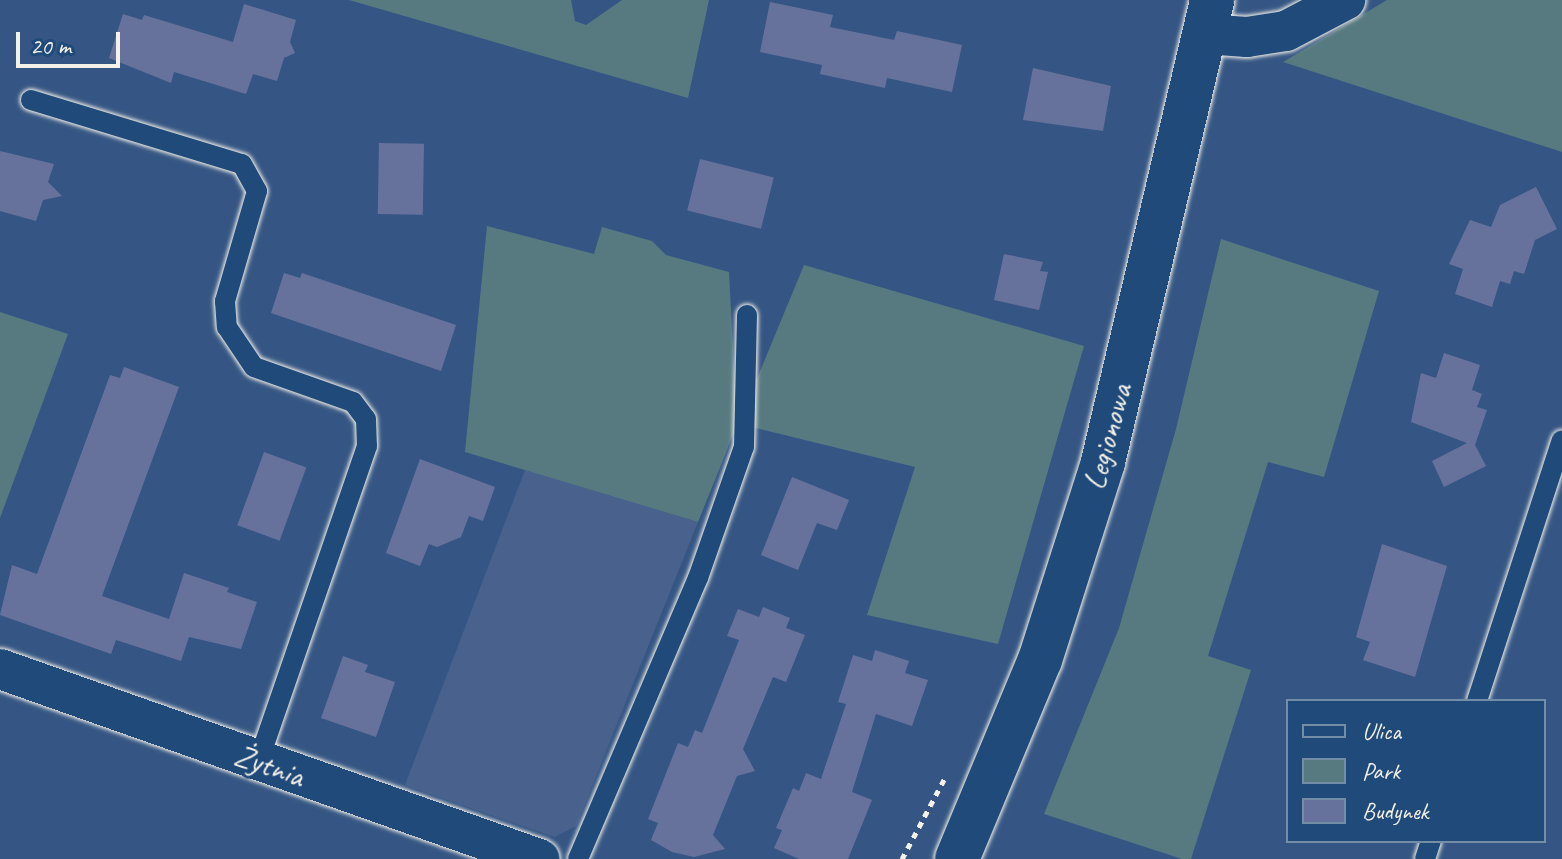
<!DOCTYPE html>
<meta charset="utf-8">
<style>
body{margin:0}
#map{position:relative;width:1562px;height:859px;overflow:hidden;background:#355684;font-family:Caveat,sans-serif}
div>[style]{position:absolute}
.built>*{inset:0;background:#48618d}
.green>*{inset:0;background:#567a80}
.building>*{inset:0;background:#67729c;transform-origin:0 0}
.path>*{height:5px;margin-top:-2.5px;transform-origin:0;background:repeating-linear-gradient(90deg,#f4f1e8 0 6px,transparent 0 12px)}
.roads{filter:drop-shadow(0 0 2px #f4f1e8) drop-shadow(0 0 2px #f4f1e8)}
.service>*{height:20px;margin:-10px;padding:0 10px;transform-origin:10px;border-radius:10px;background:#1f4a7a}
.minor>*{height:40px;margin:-20px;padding:0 20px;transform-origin:20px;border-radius:20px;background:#1f4a7a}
.secondary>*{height:44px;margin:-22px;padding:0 22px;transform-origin:22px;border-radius:22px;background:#1f4a7a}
span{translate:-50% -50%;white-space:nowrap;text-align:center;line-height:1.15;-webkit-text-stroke:6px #1f4a7a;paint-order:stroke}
.street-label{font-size:32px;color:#f4f1e8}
.legend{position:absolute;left:1286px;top:699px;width:260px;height:144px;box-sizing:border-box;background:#1f4a7a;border:2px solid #748da6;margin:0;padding:10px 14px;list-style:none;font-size:24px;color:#f4f1e8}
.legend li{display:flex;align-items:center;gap:16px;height:40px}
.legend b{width:40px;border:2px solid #748da6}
.scale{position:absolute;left:16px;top:32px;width:104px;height:36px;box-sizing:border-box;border:4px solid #f4f1e8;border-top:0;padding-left:10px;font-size:24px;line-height:28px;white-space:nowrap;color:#f4f1e8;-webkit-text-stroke:6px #1f4a7a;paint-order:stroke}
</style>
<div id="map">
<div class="built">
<i style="clip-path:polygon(525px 470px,698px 522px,576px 826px,555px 837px,405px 785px)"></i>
</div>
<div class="green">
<i style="clip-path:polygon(349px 0,571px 0,575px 21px,586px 25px,622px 0,709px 0,688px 98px)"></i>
<i style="clip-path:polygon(1387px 0,1562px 0,1562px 152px,1283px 62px)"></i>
<i style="clip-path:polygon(487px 226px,594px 254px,602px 227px,652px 241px,666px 255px,729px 272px,737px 425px,698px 522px,465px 452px)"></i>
<i style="clip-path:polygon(1221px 239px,1379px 291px,1324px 477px,1268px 462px,1208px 656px,1251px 670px,1191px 859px,1182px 859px,1044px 814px,1119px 628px,1176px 429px)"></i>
<i style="clip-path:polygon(804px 265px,1084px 346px,998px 644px,867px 615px,915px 467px,752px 427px,756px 381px)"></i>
<i style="clip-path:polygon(0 312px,68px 334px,0 518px)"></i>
</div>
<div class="building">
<i style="clip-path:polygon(770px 2px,833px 15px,830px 27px,894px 40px,897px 31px,962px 45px,952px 92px,887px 78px,885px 88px,820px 74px,822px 65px,760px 52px)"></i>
<i style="clip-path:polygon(244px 4px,296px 20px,290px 42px,295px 53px,284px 58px,277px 81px,253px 74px,246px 94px,174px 72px,171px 83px,109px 58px,123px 14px,142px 20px,144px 15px,233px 42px)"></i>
<i style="clip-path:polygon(1033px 68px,1111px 86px,1103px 131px,1023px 120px)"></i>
<i style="left:379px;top:143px;width:45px;height:71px;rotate:1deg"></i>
<i style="clip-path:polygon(0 151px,54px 164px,48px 182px,62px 196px,43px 200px,36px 221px,0 211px)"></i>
<i style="left:700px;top:159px;width:76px;height:53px;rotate:14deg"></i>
<i style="clip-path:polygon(1536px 187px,1557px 229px,1535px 240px,1524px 274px,1514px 271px,1510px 284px,1500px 281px,1492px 307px,1455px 294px,1463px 269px,1449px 264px,1470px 220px,1491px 227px,1500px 205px)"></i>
<i style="clip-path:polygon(1004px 254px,1043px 262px,1040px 271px,1048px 272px,1039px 310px,994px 300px)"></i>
<i style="clip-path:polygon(284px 273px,300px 278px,302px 273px,456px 325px,441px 371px,271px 313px)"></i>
<i style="clip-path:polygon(1444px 353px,1480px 365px,1472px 390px,1482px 394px,1477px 407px,1487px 410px,1475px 445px,1486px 466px,1444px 487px,1432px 461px,1467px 443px,1411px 422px,1421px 373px,1436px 378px)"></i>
<i style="clip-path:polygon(124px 367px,179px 387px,102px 596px,169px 619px,184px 573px,229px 588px,227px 592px,257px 602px,241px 649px,189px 637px,181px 661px,116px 640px,111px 654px,0 615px,12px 565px,37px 574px,110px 375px,120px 378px)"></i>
<i style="left:264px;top:452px;width:45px;height:78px;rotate:20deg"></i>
<i style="clip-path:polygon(420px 459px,495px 487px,483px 521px,469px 516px,461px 537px,437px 547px,429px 544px,420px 566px,386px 553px)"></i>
<i style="clip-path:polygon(792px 477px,849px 500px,837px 530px,817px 523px,798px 570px,761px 555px)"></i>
<i style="clip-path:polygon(1382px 544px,1447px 566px,1415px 677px,1363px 660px,1370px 642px,1356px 637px)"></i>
<i style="clip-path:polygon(763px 607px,790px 618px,786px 628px,805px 635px,786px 682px,773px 677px,743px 749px,755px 771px,737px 776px,713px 835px,725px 849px,694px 857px,672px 852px,651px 840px,658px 823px,648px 819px,678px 743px,688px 747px,695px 730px,702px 733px,739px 640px,727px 636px,738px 609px,759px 617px)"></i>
<i style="clip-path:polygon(875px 650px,909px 661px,905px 673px,928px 680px,912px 726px,876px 714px,852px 792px,872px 800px,848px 859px,799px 859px,774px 848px,782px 830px,776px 828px,793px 788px,799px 791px,806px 773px,821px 779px,846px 704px,838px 702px,853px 655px,872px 661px)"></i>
<i style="clip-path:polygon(343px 656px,368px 665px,365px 672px,395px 682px,376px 737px,321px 718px)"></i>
</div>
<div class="path">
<i style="left:902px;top:859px;width:94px;rotate:-62.1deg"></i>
</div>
<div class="roads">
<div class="service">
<i style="left:31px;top:100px;width:220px;rotate:16.9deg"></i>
<i style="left:242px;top:164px;width:31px;rotate:61deg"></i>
<i style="left:257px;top:191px;width:115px;rotate:106.2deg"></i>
<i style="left:225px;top:301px;width:26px;rotate:86deg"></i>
<i style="left:227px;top:327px;width:48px;rotate:56deg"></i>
<i style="left:254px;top:367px;width:105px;rotate:19.5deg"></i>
<i style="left:353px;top:402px;width:21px;rotate:53deg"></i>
<i style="left:366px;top:419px;width:27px;rotate:88deg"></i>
<i style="left:367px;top:446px;width:334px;rotate:109deg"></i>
<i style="left:1477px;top:701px;width:274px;rotate:-72deg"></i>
<i style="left:578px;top:859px;width:306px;rotate:-66.9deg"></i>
<i style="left:698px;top:578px;width:139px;rotate:-70.7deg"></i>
<i style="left:744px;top:447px;width:132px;rotate:-88.7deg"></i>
<i style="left:1425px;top:859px;width:19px;rotate:-72deg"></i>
</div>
<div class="minor">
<i style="left:1204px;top:34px;width:43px;rotate:4deg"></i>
<i style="left:1247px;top:37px;width:39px;rotate:-9deg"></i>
<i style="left:1286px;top:31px;width:67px;rotate:-27.7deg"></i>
<i style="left:0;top:669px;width:572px;rotate:19.42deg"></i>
</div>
<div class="secondary">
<i style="left:957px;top:859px;width:216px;rotate:-67.4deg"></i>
<i style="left:1040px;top:660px;width:208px;rotate:-72.3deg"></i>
<i style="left:1103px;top:462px;width:475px;rotate:-76.7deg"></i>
</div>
</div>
<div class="street-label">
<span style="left:1108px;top:437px;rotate:-75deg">Legionowa</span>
<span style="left:269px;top:766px;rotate:19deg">Żytnia</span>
</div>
<ul class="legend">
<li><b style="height:10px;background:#1f4a7a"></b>Ulica</li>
<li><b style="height:22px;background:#567a80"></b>Park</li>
<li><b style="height:22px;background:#67729c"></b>Budynek</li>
</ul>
<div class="scale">20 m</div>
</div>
